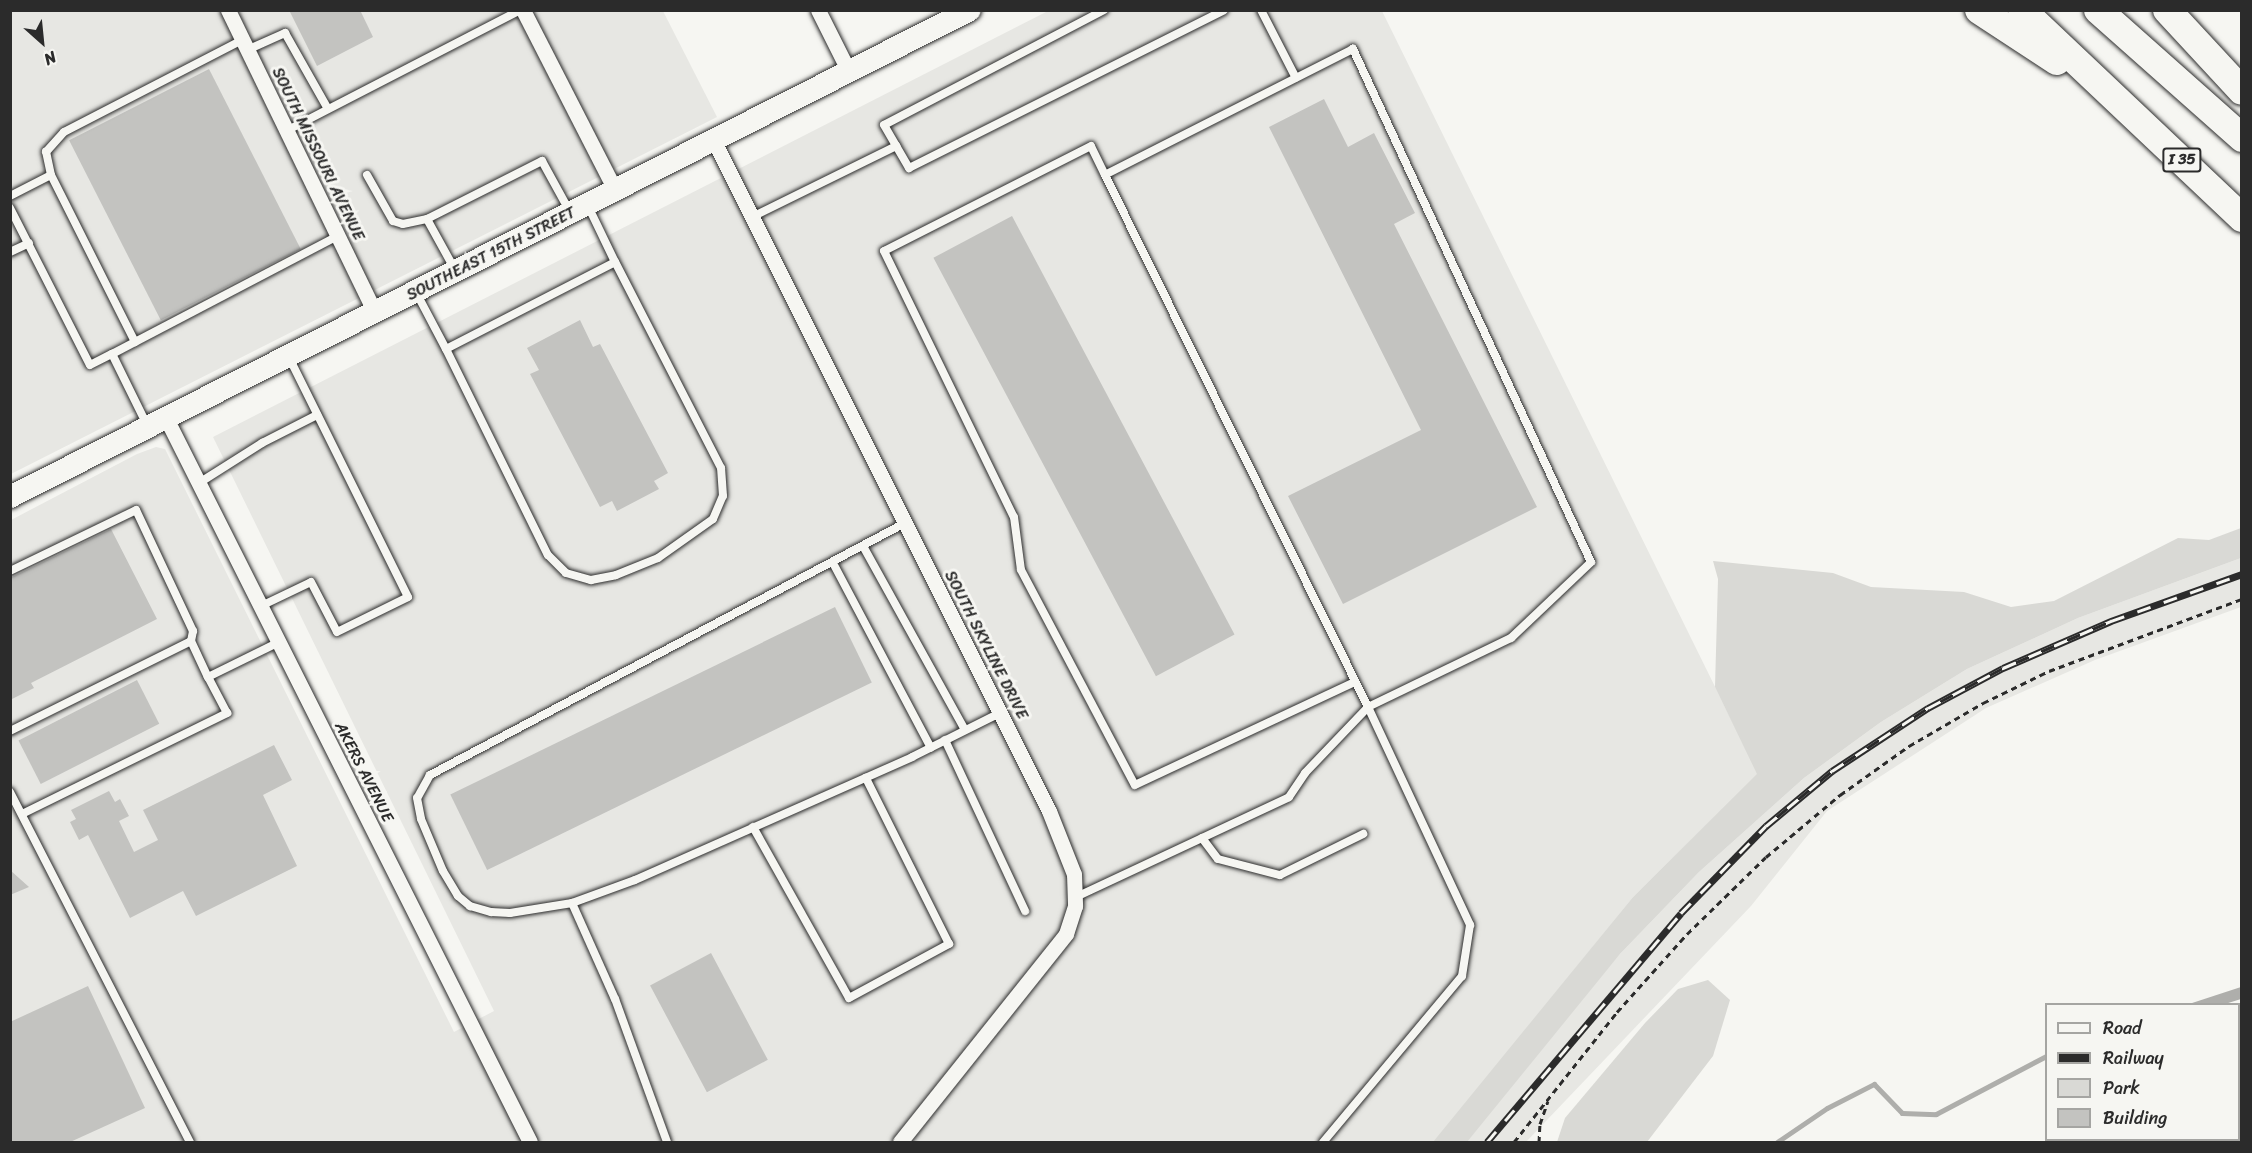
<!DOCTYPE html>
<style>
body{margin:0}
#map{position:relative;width:2252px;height:1153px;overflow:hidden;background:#f6f6f2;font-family:Sriracha,sans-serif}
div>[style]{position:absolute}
.built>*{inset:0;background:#e7e7e3}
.green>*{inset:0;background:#d9d9d5}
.water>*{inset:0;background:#aeaeab}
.stream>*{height:5px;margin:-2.5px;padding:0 2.5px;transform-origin:2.5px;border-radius:2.5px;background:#aeaeab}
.building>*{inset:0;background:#c3c3c0;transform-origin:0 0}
.path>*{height:3px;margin-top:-1.5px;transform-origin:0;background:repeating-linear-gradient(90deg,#2b2b2b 0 6px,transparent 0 10.5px)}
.roads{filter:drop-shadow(0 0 2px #2b2b2b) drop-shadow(0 0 2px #2b2b2b)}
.lane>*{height:8px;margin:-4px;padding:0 4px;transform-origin:4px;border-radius:4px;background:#f6f6f2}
.street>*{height:15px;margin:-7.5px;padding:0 7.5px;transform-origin:7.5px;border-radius:7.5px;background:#f6f6f2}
.secondary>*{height:22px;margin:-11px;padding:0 11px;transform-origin:11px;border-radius:11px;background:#f6f6f2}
.highway>*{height:28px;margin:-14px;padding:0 14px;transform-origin:14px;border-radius:14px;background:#f6f6f2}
.rail>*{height:7px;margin-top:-3.5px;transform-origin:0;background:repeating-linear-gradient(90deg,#f6f6f2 0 14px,#2b2b2b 0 28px);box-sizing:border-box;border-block:2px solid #2b2b2b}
span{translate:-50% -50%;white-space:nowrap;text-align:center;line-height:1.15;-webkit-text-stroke:6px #f6f6f2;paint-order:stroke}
.shield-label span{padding:2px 4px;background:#f6f6f2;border:2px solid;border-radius:4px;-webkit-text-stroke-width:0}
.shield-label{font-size:15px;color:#2b2b2b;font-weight:700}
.street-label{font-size:16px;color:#2b2b2b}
.frame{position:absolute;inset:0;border:12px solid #2b2b2b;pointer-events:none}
.legend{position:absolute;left:2045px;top:1003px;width:195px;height:138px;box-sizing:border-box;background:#f6f6f2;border:2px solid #a5a5a2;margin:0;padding:8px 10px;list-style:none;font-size:18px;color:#2b2b2b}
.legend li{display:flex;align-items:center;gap:12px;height:30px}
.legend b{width:30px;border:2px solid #a5a5a2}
.north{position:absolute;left:12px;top:12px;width:60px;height:60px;-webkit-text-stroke:4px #f6f6f2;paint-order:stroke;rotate:153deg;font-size:16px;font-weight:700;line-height:24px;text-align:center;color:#2b2b2b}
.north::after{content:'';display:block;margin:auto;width:21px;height:27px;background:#2b2b2b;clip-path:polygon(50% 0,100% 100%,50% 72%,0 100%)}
</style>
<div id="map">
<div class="built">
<i style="clip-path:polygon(11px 11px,663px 11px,717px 117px,11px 474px)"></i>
<i style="clip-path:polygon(1048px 11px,1382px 11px,1758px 774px,1633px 897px,1435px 1142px,11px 1142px,11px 520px,137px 454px,156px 447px,165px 449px,454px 1032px,494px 1011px,213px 437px)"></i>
<i style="clip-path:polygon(2241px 558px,2241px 607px,2095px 660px,1986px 708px,1827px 811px,1751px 906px,1526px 1142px,1459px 1142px,1620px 954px,1699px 872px,1804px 778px,1881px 722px,1967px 669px,2078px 618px)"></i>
</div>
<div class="green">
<i style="clip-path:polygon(2241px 528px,2241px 558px,2078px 618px,1967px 669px,1881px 722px,1804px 778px,1699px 872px,1620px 954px,1467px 1142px,1433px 1142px,1633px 897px,1757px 774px,1715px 687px,1718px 579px,1713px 561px,1833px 573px,1871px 587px,1964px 592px,2011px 607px,2054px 601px,2178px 538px,2209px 540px)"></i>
<i style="clip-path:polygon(1708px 980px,1730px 1000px,1713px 1056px,1647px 1142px,1557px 1142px,1565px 1118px,1645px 1023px,1678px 989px)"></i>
</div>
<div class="water">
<i style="clip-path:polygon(2241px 987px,2241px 999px,2225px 1004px,2189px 1004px)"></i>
</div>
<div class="stream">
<i style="left:1777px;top:1142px;width:60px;rotate:-34.2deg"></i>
<i style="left:1827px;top:1108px;width:53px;rotate:-27.1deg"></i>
<i style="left:1874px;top:1084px;width:40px;rotate:46deg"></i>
<i style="left:1902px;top:1113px;width:34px;rotate:2deg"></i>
<i style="left:1936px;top:1114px;width:124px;rotate:-27.8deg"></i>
</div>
<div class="building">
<i style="clip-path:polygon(289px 10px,360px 10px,373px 37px,317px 66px)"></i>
<i style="left:209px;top:69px;width:202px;height:157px;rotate:63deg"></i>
<i style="clip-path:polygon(1324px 99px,1348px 147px,1374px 133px,1415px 213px,1394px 224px,1537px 507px,1343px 604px,1288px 496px,1421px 430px,1269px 127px)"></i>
<i style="left:1012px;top:216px;width:474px;height:89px;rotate:62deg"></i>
<i style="clip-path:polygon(580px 320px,593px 347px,600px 344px,668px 473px,654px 481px,659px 489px,617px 511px,612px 501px,600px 507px,530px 374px,539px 370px,527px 348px)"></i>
<i style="clip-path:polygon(111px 529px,157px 619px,31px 683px,34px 688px,10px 700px,10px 578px)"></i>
<i style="left:835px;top:607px;width:84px;height:428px;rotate:64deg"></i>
<i style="left:137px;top:680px;width:49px;height:133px;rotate:63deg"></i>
<i style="clip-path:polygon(274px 745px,292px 780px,263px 795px,297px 866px,196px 916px,183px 891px,130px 918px,88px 835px,79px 840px,70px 822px,76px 819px,71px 810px,109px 791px,115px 802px,120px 799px,129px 816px,119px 821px,134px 852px,158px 840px,143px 810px)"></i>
<i style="clip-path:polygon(10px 870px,29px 887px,10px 895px)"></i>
<i style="left:711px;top:953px;width:121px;height:69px;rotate:62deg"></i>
<i style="clip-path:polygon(88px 986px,145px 1108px,68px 1143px,10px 1143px,10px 1022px)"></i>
</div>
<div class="path">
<i style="left:1514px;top:1142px;width:166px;rotate:-51.6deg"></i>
<i style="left:1617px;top:1012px;width:105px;rotate:-48.1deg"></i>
<i style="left:1687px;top:934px;width:110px;rotate:-44.3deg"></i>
<i style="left:1766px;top:857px;width:97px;rotate:-40deg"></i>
<i style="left:1840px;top:795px;width:85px;rotate:-35.4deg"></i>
<i style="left:1909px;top:746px;width:86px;rotate:-30.2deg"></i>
<i style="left:1983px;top:703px;width:73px;rotate:-25.9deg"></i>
<i style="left:2049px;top:671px;width:206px;rotate:-20.5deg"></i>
<i style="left:1539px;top:1142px;width:18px;rotate:-87deg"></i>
<i style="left:1540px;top:1124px;width:24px;rotate:-71deg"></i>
</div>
<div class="roads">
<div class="lane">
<i style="left:1104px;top:10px;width:248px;rotate:152.4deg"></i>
<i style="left:884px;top:125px;width:50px;rotate:59.8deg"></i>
<i style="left:909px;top:168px;width:352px;rotate:-26.6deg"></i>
<i style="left:1261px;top:10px;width:76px;rotate:62.8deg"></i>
<i style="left:247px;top:50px;width:42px;rotate:-24.1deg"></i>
<i style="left:285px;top:33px;width:87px;rotate:60.5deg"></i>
<i style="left:286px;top:131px;width:263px;rotate:-27.3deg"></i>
<i style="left:51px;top:175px;width:24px;rotate:-102deg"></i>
<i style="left:46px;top:152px;width:27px;rotate:-48deg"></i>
<i style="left:64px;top:132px;width:200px;rotate:-27.3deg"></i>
<i style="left:367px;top:175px;width:53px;rotate:60.5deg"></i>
<i style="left:393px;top:221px;width:10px;rotate:17deg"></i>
<i style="left:403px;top:224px;width:25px;rotate:-12deg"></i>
<i style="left:1105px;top:175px;width:593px;rotate:63.69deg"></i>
<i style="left:1368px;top:707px;width:159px;rotate:-25.8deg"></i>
<i style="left:1511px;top:638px;width:110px;rotate:-43.5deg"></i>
<i style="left:1591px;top:562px;width:566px;rotate:-114.89deg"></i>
<i style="left:1353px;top:49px;width:278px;rotate:153.1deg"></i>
<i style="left:1105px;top:175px;width:32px;rotate:-116deg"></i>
<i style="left:1091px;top:146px;width:232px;rotate:153.1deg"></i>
<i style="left:884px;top:251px;width:296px;rotate:64deg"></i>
<i style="left:1014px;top:517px;width:53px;rotate:82.5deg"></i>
<i style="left:1021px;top:570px;width:243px;rotate:62.1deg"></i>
<i style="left:1135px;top:785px;width:243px;rotate:-25.1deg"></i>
<i style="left:10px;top:196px;width:46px;rotate:-27.1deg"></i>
<i style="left:51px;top:175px;width:187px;rotate:63.3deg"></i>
<i style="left:10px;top:208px;width:176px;rotate:63deg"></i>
<i style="left:90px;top:365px;width:25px;rotate:-27deg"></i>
<i style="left:752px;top:217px;width:161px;rotate:-26.2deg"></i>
<i style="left:10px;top:252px;width:21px;rotate:-25deg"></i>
<i style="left:454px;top:268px;width:56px;rotate:-118.9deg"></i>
<i style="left:427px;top:219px;width:129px;rotate:-26.8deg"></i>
<i style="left:542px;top:161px;width:58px;rotate:61.2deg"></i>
<i style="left:417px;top:294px;width:62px;rotate:62.2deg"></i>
<i style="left:446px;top:349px;width:190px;rotate:-27.2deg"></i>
<i style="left:615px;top:262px;width:62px;rotate:-115.7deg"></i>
<i style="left:446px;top:349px;width:230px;rotate:63.7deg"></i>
<i style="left:548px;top:555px;width:25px;rotate:45deg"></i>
<i style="left:566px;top:573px;width:26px;rotate:16deg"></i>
<i style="left:591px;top:580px;width:25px;rotate:-11deg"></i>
<i style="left:616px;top:575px;width:45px;rotate:-22deg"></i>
<i style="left:658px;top:558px;width:67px;rotate:-35.3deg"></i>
<i style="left:713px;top:519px;width:25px;rotate:-67deg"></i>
<i style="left:723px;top:496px;width:28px;rotate:-94deg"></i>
<i style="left:721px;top:468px;width:232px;rotate:-117.2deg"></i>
<i style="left:147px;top:425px;width:79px;rotate:-116.2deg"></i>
<i style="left:112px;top:354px;width:255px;rotate:-27.6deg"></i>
<i style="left:199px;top:483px;width:75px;rotate:-32.4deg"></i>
<i style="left:262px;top:443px;width:62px;rotate:-27deg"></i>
<i style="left:905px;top:523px;width:538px;rotate:152.05deg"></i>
<i style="left:430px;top:775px;width:26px;rotate:119deg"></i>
<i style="left:417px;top:798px;width:21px;rotate:79deg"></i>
<i style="left:421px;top:819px;width:56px;rotate:67.1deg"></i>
<i style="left:443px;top:871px;width:29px;rotate:59deg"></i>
<i style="left:458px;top:896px;width:16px;rotate:40deg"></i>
<i style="left:470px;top:906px;width:22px;rotate:16deg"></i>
<i style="left:491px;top:912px;width:19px;rotate:3deg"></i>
<i style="left:510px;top:913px;width:63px;rotate:-9.2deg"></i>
<i style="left:572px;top:903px;width:67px;rotate:-20.1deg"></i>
<i style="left:635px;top:880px;width:303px;rotate:-23.9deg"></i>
<i style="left:912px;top:757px;width:98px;rotate:-26.6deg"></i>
<i style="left:863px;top:546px;width:210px;rotate:61deg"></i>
<i style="left:833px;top:563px;width:209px;rotate:62.1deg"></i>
<i style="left:10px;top:571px;width:140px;rotate:-25.8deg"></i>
<i style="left:136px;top:510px;width:134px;rotate:64.8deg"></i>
<i style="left:193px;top:631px;width:10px;rotate:101deg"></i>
<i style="left:261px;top:606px;width:55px;rotate:-25.6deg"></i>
<i style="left:311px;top:582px;width:56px;rotate:62.5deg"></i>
<i style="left:337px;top:632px;width:79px;rotate:-26.2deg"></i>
<i style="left:408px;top:597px;width:268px;rotate:-116.4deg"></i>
<i style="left:10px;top:731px;width:202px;rotate:-26.4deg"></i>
<i style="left:191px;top:641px;width:40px;rotate:65deg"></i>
<i style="left:208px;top:677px;width:79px;rotate:-26.2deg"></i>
<i style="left:945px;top:740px;width:189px;rotate:64.9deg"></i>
<i style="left:10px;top:792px;width:394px;rotate:62.8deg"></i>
<i style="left:22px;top:814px;width:229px;rotate:-26.2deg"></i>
<i style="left:227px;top:713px;width:41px;rotate:-117.8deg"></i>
<i style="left:753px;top:827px;width:196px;rotate:60.7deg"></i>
<i style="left:849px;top:998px;width:114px;rotate:-28.4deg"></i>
<i style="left:949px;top:944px;width:186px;rotate:-116.6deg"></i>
<i style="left:1202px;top:838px;width:26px;rotate:53deg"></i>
<i style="left:1218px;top:859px;width:64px;rotate:14.5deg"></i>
<i style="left:1280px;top:875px;width:93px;rotate:-26.3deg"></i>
<i style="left:1076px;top:897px;width:235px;rotate:-25.1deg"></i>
<i style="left:1289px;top:797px;width:29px;rotate:-56deg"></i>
<i style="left:1305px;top:773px;width:91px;rotate:-46.3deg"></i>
<i style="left:1368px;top:707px;width:241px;rotate:64.9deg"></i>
<i style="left:1470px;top:925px;width:52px;rotate:98.9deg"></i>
<i style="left:1462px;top:976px;width:217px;rotate:129.9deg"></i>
<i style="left:572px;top:903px;width:105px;rotate:65.9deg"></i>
<i style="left:615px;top:999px;width:152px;rotate:70deg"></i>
</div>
<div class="street">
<i style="left:228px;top:10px;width:337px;rotate:64.1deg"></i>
<i style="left:523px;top:10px;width:202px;rotate:62.9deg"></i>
<i style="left:818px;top:10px;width:69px;rotate:63.4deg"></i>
<i style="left:714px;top:141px;width:749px;rotate:63.43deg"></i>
<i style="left:1049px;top:811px;width:68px;rotate:68.4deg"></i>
<i style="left:1074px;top:874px;width:32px;rotate:88deg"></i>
<i style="left:1075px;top:906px;width:29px;rotate:108deg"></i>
<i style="left:1066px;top:934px;width:266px;rotate:128.6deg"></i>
<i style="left:166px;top:418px;width:810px;rotate:63.31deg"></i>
</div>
<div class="secondary">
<i style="left:10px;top:497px;width:1076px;rotate:-26.9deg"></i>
</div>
<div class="highway">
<i style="left:1979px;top:10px;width:93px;rotate:33.2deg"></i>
<i style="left:2022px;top:10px;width:303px;rotate:43.4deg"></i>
<i style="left:2098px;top:10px;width:193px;rotate:41.6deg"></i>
<i style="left:2167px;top:10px;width:110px;rotate:47.2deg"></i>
</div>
</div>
<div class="rail">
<i style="left:1487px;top:1142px;width:300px;rotate:-49.7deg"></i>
<i style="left:1681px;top:913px;width:122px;rotate:-45.7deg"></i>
<i style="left:1766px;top:826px;width:86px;rotate:-39.8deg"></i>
<i style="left:1832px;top:771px;width:115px;rotate:-33.3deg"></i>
<i style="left:1928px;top:708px;width:85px;rotate:-28.1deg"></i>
<i style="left:2003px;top:668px;width:118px;rotate:-23.5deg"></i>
<i style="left:2111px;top:621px;width:139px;rotate:-19.7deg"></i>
</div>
<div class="shield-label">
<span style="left:2182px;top:160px">I 35</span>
</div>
<div class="street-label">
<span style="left:318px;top:154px;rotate:64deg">SOUTH MISSOURI AVENUE</span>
<span style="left:491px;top:254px;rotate:-27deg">SOUTHEAST 15TH STREET</span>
<span style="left:986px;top:645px;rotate:63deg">SOUTH SKYLINE DRIVE</span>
<span style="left:364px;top:772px;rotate:63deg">AKERS AVENUE</span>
</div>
<div class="frame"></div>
<ul class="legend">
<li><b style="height:8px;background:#f6f6f2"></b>Road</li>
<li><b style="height:8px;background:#2b2b2b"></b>Railway</li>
<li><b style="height:16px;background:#d9d9d5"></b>Park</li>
<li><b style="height:16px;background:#c3c3c0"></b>Building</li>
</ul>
<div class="north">N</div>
</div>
